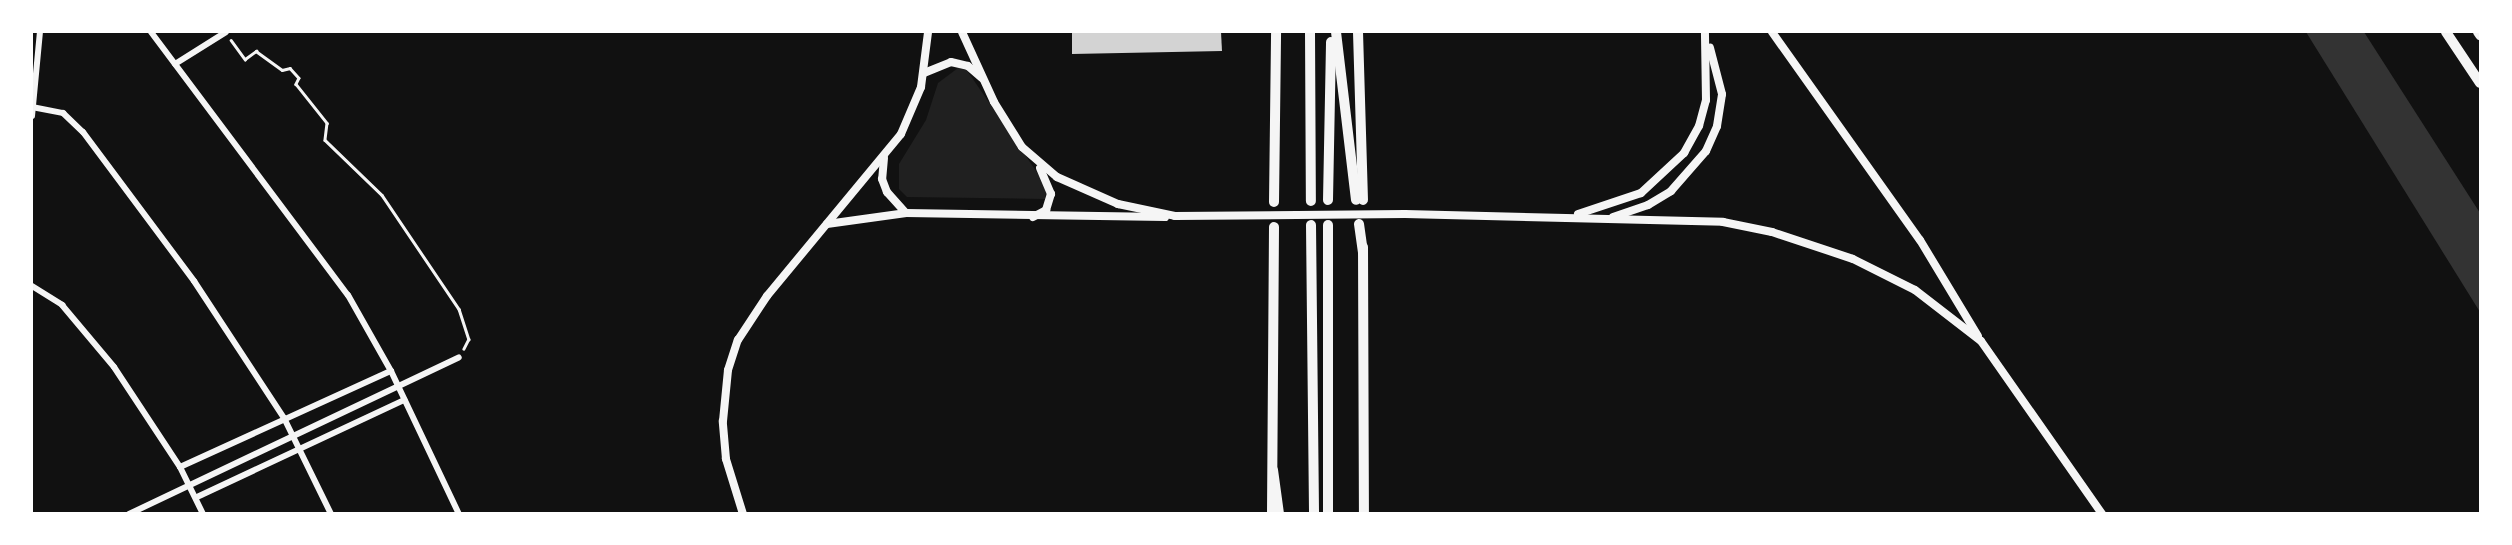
<!DOCTYPE html>
<style>
body{margin:0}
#map{position:relative;width:2512px;height:545px;overflow:hidden;background:#111;font-family:"DM Sans",sans-serif}
div>[style]{position:absolute}
.green>*{inset:0;background:#202020}
.water>*{inset:0;background:#333}
.building>*{inset:0;background:#d3d3d3}
.path>*{height:2.5px;margin:-1.25px;padding:0 1.25px;transform-origin:1.25px;border-radius:1.25px;background:#f5f5f5}
.minor>*{height:6px;margin:-3px;padding:0 3px;transform-origin:3px;border-radius:3px;background:#f5f5f5}
.tertiary>*{height:8px;margin:-4px;padding:0 4px;transform-origin:4px;border-radius:4px;background:#f5f5f5}
.trunk>*{height:10px;margin:-5px;padding:0 5px;transform-origin:5px;border-radius:5px;background:#f5f5f5}
.motorway>*{height:10px;margin:-5px;padding:0 5px;transform-origin:5px;border-radius:5px;background:#f5f5f5}
span{translate:-50% -50%;white-space:nowrap;text-align:center;line-height:1.15;-webkit-text-stroke:5px #fff;paint-order:stroke}
.frame{position:absolute;inset:0;border:33px solid #fff;pointer-events:none}
</style>
<div id="map">
<div class="green">
<i style="clip-path:polygon(958px 68px,966px 69px,1047px 187px,1045px 199px,907px 197px,899px 189px,899px 164px,926px 120px,938px 83px)"></i>
</div>
<div class="water">
<i style="clip-path:polygon(2306px 32px,2364px 32px,2480px 213px,2480px 312px)"></i>
</div>
<div class="building">
<i style="clip-path:polygon(1072px 32px,1221px 32px,1222px 51px,1072px 54px)"></i>
</div>
<div class="path">
<i style="left:231px;top:40px;width:24px;rotate:54deg"></i>
<i style="left:245px;top:59px;width:14px;rotate:-36deg"></i>
<i style="left:256px;top:51px;width:32px;rotate:36deg"></i>
<i style="left:282px;top:70px;width:8px;rotate:-14deg"></i>
<i style="left:290px;top:68px;width:13px;rotate:48deg"></i>
<i style="left:299px;top:78px;width:7px;rotate:117deg"></i>
<i style="left:296px;top:84px;width:50px;rotate:51.5deg"></i>
<i style="left:327px;top:123px;width:17px;rotate:97deg"></i>
<i style="left:325px;top:140px;width:79px;rotate:44deg"></i>
<i style="left:382px;top:195px;width:138px;rotate:56deg"></i>
<i style="left:459px;top:309px;width:32px;rotate:72deg"></i>
<i style="left:469px;top:339px;width:11px;rotate:117deg"></i>
</div>
<div class="minor">
<i style="left:151px;top:32px;width:329px;rotate:53.2deg"></i>
<i style="left:348px;top:295px;width:87px;rotate:60.5deg"></i>
<i style="left:391px;top:371px;width:158px;rotate:64.6deg"></i>
<i style="left:175px;top:64px;width:60px;rotate:-32.1deg"></i>
<i style="left:32px;top:107px;width:32px;rotate:11deg"></i>
<i style="left:63px;top:113px;width:28px;rotate:44deg"></i>
<i style="left:83px;top:132px;width:186px;rotate:53.3deg"></i>
<i style="left:194px;top:281px;width:164px;rotate:56.7deg"></i>
<i style="left:284px;top:418px;width:107px;rotate:63.9deg"></i>
<i style="left:32px;top:116px;width:84px;rotate:-84.6deg"></i>
<i style="left:32px;top:286px;width:36px;rotate:32deg"></i>
<i style="left:62px;top:305px;width:81px;rotate:50deg"></i>
<i style="left:114px;top:367px;width:120px;rotate:56.6deg"></i>
<i style="left:180px;top:467px;width:52px;rotate:63.9deg"></i>
<i style="left:180px;top:467px;width:232px;rotate:-24.5deg"></i>
<i style="left:197px;top:497px;width:229px;rotate:-25.1deg"></i>
<i style="left:129px;top:514px;width:365px;rotate:-25.4deg"></i>
</div>
<div class="tertiary">
<i style="left:962px;top:32px;width:77px;rotate:65.4deg"></i>
<i style="left:994px;top:102px;width:53px;rotate:58.1deg"></i>
<i style="left:1022px;top:147px;width:46px;rotate:40.6deg"></i>
<i style="left:1057px;top:177px;width:67px;rotate:23.9deg"></i>
<i style="left:1118px;top:204px;width:58px;rotate:11.9deg"></i>
<i style="left:1175px;top:216px;width:230px;rotate:-0.5deg"></i>
<i style="left:1405px;top:214px;width:318px;rotate:1.4deg"></i>
<i style="left:1723px;top:222px;width:50px;rotate:11.5deg"></i>
<i style="left:1772px;top:232px;width:85px;rotate:18.4deg"></i>
<i style="left:1853px;top:259px;width:69px;rotate:26.6deg"></i>
<i style="left:1915px;top:290px;width:83px;rotate:37.7deg"></i>
<i style="left:1981px;top:341px;width:211px;rotate:55deg"></i>
<i style="left:1772px;top:32px;width:255px;rotate:54.6deg"></i>
<i style="left:1920px;top:240px;width:112px;rotate:58.9deg"></i>
<i style="left:924px;top:73px;width:29px;rotate:-22deg"></i>
<i style="left:951px;top:62px;width:17px;rotate:13deg"></i>
<i style="left:968px;top:66px;width:18px;rotate:41deg"></i>
<i style="left:884px;top:158px;width:21px;rotate:95deg"></i>
<i style="left:882px;top:179px;width:14px;rotate:69deg"></i>
<i style="left:887px;top:192px;width:28px;rotate:48deg"></i>
<i style="left:1578px;top:214px;width:66px;rotate:-18.4deg"></i>
<i style="left:1641px;top:193px;width:59px;rotate:-42.9deg"></i>
<i style="left:1684px;top:153px;width:31px;rotate:-61deg"></i>
<i style="left:1699px;top:126px;width:27px;rotate:-75deg"></i>
<i style="left:1706px;top:100px;width:67px;rotate:-90.9deg"></i>
<i style="left:1033px;top:217px;width:15px;rotate:-28deg"></i>
<i style="left:1046px;top:210px;width:17px;rotate:-73deg"></i>
<i style="left:1051px;top:194px;width:28px;rotate:-113deg"></i>
<i style="left:1613px;top:217px;width:37px;rotate:-19deg"></i>
<i style="left:1648px;top:205px;width:27px;rotate:-31deg"></i>
<i style="left:1671px;top:191px;width:53px;rotate:-48.8deg"></i>
<i style="left:1706px;top:151px;width:27px;rotate:-66deg"></i>
<i style="left:1717px;top:126px;width:32px;rotate:-81deg"></i>
<i style="left:1722px;top:94px;width:48px;rotate:-104.6deg"></i>
<i style="left:827px;top:224px;width:80px;rotate:-7.9deg"></i>
<i style="left:906px;top:213px;width:259px;rotate:0.9deg"></i>
<i style="left:743px;top:514px;width:58px;rotate:-107.2deg"></i>
<i style="left:726px;top:459px;width:38px;rotate:-95deg"></i>
<i style="left:723px;top:421px;width:51px;rotate:-84.4deg"></i>
<i style="left:728px;top:370px;width:32px;rotate:-72deg"></i>
<i style="left:738px;top:340px;width:53px;rotate:-56.6deg"></i>
<i style="left:767px;top:296px;width:210px;rotate:-50.4deg"></i>
<i style="left:901px;top:134px;width:51px;rotate:-66.9deg"></i>
<i style="left:921px;top:87px;width:55px;rotate:-82.7deg"></i>
</div>
<div class="trunk">
<i style="left:1358px;top:32px;width:168px;rotate:88.3deg"></i>
<i style="left:1274px;top:202px;width:170px;rotate:-89.3deg"></i>
<i style="left:1363px;top:247px;width:267px;rotate:89.8deg"></i>
<i style="left:1272px;top:514px;width:287px;rotate:-89.6deg"></i>
</div>
<div class="motorway">
<i style="left:1310px;top:32px;width:169px;rotate:89.7deg"></i>
<i style="left:1336px;top:32px;width:169px;rotate:83.2deg"></i>
<i style="left:2446px;top:32px;width:61px;rotate:56.3deg"></i>
<i style="left:2478px;top:32px;width:4px;rotate:56deg"></i>
<i style="left:1328px;top:200px;width:158px;rotate:-88.9deg"></i>
<i style="left:1359px;top:224px;width:29px;rotate:82deg"></i>
<i style="left:1311px;top:225px;width:289px;rotate:89.4deg"></i>
<i style="left:1273px;top:470px;width:44px;rotate:82.2deg"></i>
<i style="left:1328px;top:514px;width:289px;rotate:-90deg"></i>
</div>
<div class="frame"></div>
</div>
